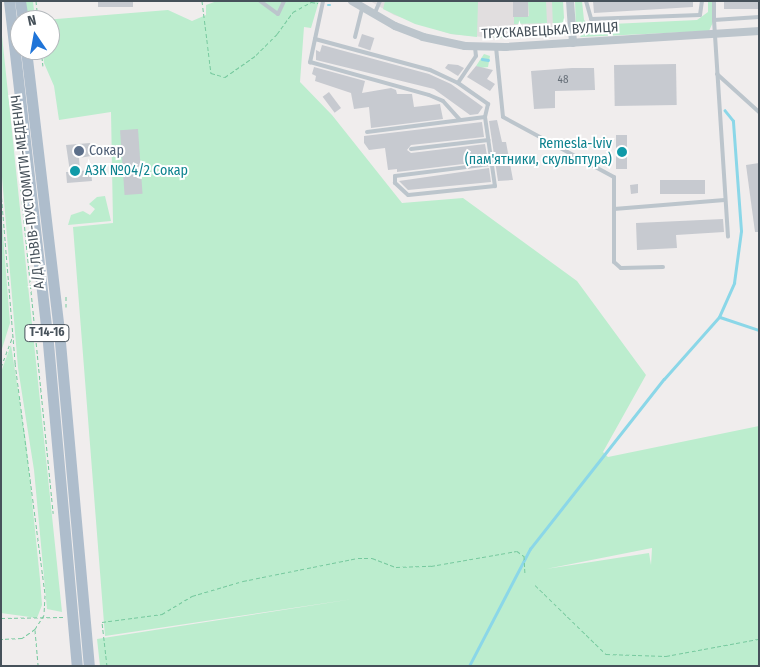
<!DOCTYPE html>
<meta charset="utf-8">
<style>
body{margin:0}
#map{position:relative;width:760px;height:667px;overflow:hidden;background:#f0eded;font-family:"Fira Sans Condensed",sans-serif}
div>[style]{position:absolute}
.education>*{inset:0;background:#e1dedf}
.green>*{inset:0;background:#bcedce}
.stream>*{height:2.5px;margin:-1.25px;padding:0 1.25px;transform-origin:1.25px;border-radius:1.25px;background:#8bd7e8}
.building>*{inset:0;background:#c7cad0;transform-origin:0 0}
.path>*{height:1px;margin-top:-0.5px;transform-origin:0;background:repeating-linear-gradient(90deg,#76c99e 0 4px,transparent 0 6.5px)}
.lane>*{height:4px;margin:-2px;padding:0 2px;transform-origin:2px;border-radius:2px;background:#bcc5cc}
.street>*{height:8px;margin:-4px;padding:0 4px;transform-origin:4px;border-radius:4px;background:#bcc5cc}
.primary>*{height:11px;margin:-5.5px;padding:0 5.5px;transform-origin:5.5px;border-radius:5.5px;background:#aebdcc}
.dots>*{width:14px;height:14px;translate:-50% -50%;box-sizing:border-box;border:2px solid #fff;border-radius:50%}
span{translate:-50% -50%;white-space:nowrap;text-align:center;line-height:1.15;-webkit-text-stroke:4px #fff;paint-order:stroke}
.number-label{font-size:11px;color:#666f78}
.number-label span{-webkit-text-stroke-width:0}
.shield-label span{padding:1px 4px;background:#fff;border:1px solid;border-radius:4px;-webkit-text-stroke-width:0}
.shield-label{font-size:12px;color:#46515a;font-weight:700}
.street-label{font-size:14px;color:#46515a}
.culture-label{font-size:14px;color:#0d838f}
.right{translate:-100% -50%;text-align:right}
.left{translate:0 -50%;text-align:left}
.service-label{font-size:14px;color:#4e5e75}
.frame{position:absolute;inset:0;border:2px solid #46515a;pointer-events:none}
.north{position:absolute;left:10px;top:10px;width:50px;height:50px;box-sizing:border-box;background:#fff;border:1px solid #b5b9bd;border-radius:50%;rotate:348deg;font-size:14px;font-weight:700;line-height:20px;text-align:center;color:#46515a}
.north::after{content:'';display:block;margin:auto;width:18px;height:22px;background:#1f74d8;clip-path:polygon(50% 0,100% 100%,50% 72%,0 100%)}
</style>
<div id="map">
<div class="education">
<i style="clip-path:polygon(370px 1px,556px 1px,558px 35px,494px 38px,451px 34px,394px 15px)"></i>
</div>
<div class="green">
<i style="clip-path:polygon(24px 1px,33px 1px,35px 20px,28px 20px)"></i>
<i style="clip-path:polygon(evenodd,217px 1px,319px 1px,311px 28px,304px 27px,300px 82px,332px 115px,402px 203px,463px 198px,577px 281px,646px 375px,603px 452px,608px 457px,759px 426px,759px 666px,100px 666px,97px 639px,353px 599px,105px 636px,73px 227px,113px 223px,111px 112px,59px 120px,54px 86px,44px 63px,43px 50px,50px 50px,50px 20px,44px 20px,168px 10px,192px 21px,206px 15px,206px 5px,217px 1px,652px 548px,651px 565px,649px 553px,546px 569px,652px 548px)"></i>
<i style="clip-path:polygon(385px 1px,478px 1px,477px 37px,451px 34px,415px 24px,383px 9px)"></i>
<i style="clip-path:polygon(528px 1px,546px 1px,547px 23px,514px 24px,514px 17px,529px 16px)"></i>
<i style="clip-path:polygon(552px 1px,563px 1px,565px 34px,494px 38px,494px 35px,511px 34px,512px 29px,553px 28px)"></i>
<i style="clip-path:polygon(575px 1px,582px 1px,584px 20px,590px 25px,697px 20px,708px 12px,708px 1px,712px 1px,714px 20px,709px 31px,581px 37px,576px 32px)"></i>
<i style="clip-path:polygon(1px 26px,62px 612px,47px 609px,34px 470px,18px 368px,1px 165px)"></i>
<i style="clip-path:polygon(484px 54px,490px 56px,488px 67px,480px 68px,476px 66px)"></i>
<i style="clip-path:polygon(105px 196px,111px 221px,68px 225px,71px 215px,83px 211px,90px 215px,95px 209px,89px 204px,97px 197px)"></i>
<i style="clip-path:polygon(1px 209px,10px 323px,1px 352px)"></i>
<i style="clip-path:polygon(11px 345px,26px 442px,40px 579px,42px 605px,37px 618px,1px 613px,1px 372px)"></i>
</div>
<div class="stream">
<i style="left:328px;top:5px;width:2px"></i>
<i style="left:482px;top:59px;width:6px;rotate:9deg"></i>
<i style="left:720px;top:317px;width:41px;rotate:18.4deg"></i>
<i style="left:469px;top:666px;width:132px;rotate:-62.5deg"></i>
<i style="left:530px;top:549px;width:216px;rotate:-51.8deg"></i>
<i style="left:664px;top:379px;width:83px;rotate:-48.4deg"></i>
<i style="left:719px;top:317px;width:37px;rotate:-66deg"></i>
<i style="left:734px;top:283px;width:52px;rotate:-82.3deg"></i>
<i style="left:741px;top:231px;width:110px;rotate:-94.2deg"></i>
<i style="left:733px;top:121px;width:13px;rotate:-129deg"></i>
</div>
<div class="building">
<i style="left:133px;top:1px;width:6px;height:35px;rotate:90deg"></i>
<i style="left:513px;top:1px;width:15px;height:16px"></i>
<i style="clip-path:polygon(593px 1px,693px 1px,693px 7px,594px 13px)"></i>
<i style="left:724px;top:1px;width:35px;height:8px"></i>
<i style="left:362px;top:34px;width:13px;height:13px;rotate:18deg"></i>
<i style="clip-path:polygon(322px 45px,429px 74px,451px 84px,483px 107px,478px 114px,470px 115px,434px 89px,316px 60px,316px 50px,320px 52px)"></i>
<i style="clip-path:polygon(448px 64px,458px 65px,464px 68px,458px 76px,445px 68px)"></i>
<i style="left:676px;top:64px;width:41px;height:62px;rotate:89deg"></i>
<i style="clip-path:polygon(476px 66px,493px 70px,487px 79px,495px 84px,490px 91px,467px 77px)"></i>
<i style="clip-path:polygon(314px 67px,365px 81px,362px 93px,391px 88px,396px 90px,397px 94px,412px 94px,414px 107px,440px 104px,443px 119px,371px 128px,369px 107px,354px 109px,351px 93px,315px 81px,316px 76px,312px 74px)"></i>
<i style="clip-path:polygon(572px 68px,594px 68px,595px 90px,555px 91px,555px 108px,534px 109px,531px 71px)"></i>
<i style="left:329px;top:92px;width:20px;height:8px;rotate:53deg"></i>
<i style="clip-path:polygon(497px 120px,502px 142px,506px 142px,513px 180px,498px 181px,489px 121px)"></i>
<i style="clip-path:polygon(482px 122px,484px 137px,411px 145px,407px 150px,411px 153px,485px 144px,488px 161px,397px 172px,397px 169px,388px 170px,385px 148px,369px 150px,364px 143px,364px 136px)"></i>
<i style="left:138px;top:129px;width:65px;height:18px;rotate:86deg"></i>
<i style="left:616px;top:135px;width:11px;height:34px"></i>
<i style="clip-path:polygon(90px 143px,91px 156px,79px 158px,80px 171px,91px 170px,92px 181px,67px 183px,66px 172px,70px 172px,66px 145px)"></i>
<i style="clip-path:polygon(759px 163px,759px 232px,755px 232px,746px 165px)"></i>
<i style="clip-path:polygon(489px 168px,491px 182px,408px 190px,399px 181px)"></i>
<i style="left:705px;top:180px;width:14px;height:45px;rotate:90deg"></i>
<i style="clip-path:polygon(638px 184px,638px 193px,631px 194px,630px 185px)"></i>
<i style="clip-path:polygon(723px 219px,724px 232px,676px 235px,677px 248px,637px 250px,636px 223px)"></i>
</div>
<div class="path">
<i style="left:36px;top:1px;width:19px;rotate:84deg"></i>
<i style="left:202px;top:1px;width:73px;rotate:82.9deg"></i>
<i style="left:211px;top:73px;width:15px;rotate:16deg"></i>
<i style="left:225px;top:77px;width:38px;rotate:-35deg"></i>
<i style="left:256px;top:55px;width:30px;rotate:-45deg"></i>
<i style="left:277px;top:34px;width:27px;rotate:-54deg"></i>
<i style="left:293px;top:12px;width:21px;rotate:-29deg"></i>
<i style="left:311px;top:2px;width:7px;rotate:8deg"></i>
<i style="left:41px;top:50px;width:16px;rotate:83deg"></i>
<i style="left:20px;top:181px;width:334px;rotate:84.3deg"></i>
<i style="left:1px;top:191px;width:173px;rotate:85.3deg"></i>
<i style="left:15px;top:363px;width:234px;rotate:82.6deg"></i>
<i style="left:45px;top:595px;width:20px;rotate:93deg"></i>
<i style="left:44px;top:615px;width:17px;rotate:123deg"></i>
<i style="left:35px;top:629px;width:16px;rotate:145deg"></i>
<i style="left:22px;top:638px;width:21px;rotate:177deg"></i>
<i style="left:66px;top:307px;width:11px;rotate:-90deg"></i>
<i style="left:1px;top:367px;width:33px;rotate:-69deg"></i>
<i style="left:535px;top:585px;width:99px;rotate:44.2deg"></i>
<i style="left:606px;top:654px;width:60px;rotate:1.9deg"></i>
<i style="left:666px;top:656px;width:95px;rotate:-10.4deg"></i>
<i style="left:1px;top:618px;width:63px;rotate:-0.9deg"></i>
<i style="left:35px;top:630px;width:36px;rotate:85deg"></i>
<i style="left:107px;top:666px;width:44px;rotate:-96.5deg"></i>
<i style="left:102px;top:622px;width:61px;rotate:-7.6deg"></i>
<i style="left:162px;top:614px;width:35px;rotate:-31deg"></i>
<i style="left:192px;top:596px;width:53px;rotate:-16.4deg"></i>
<i style="left:243px;top:581px;width:117px;rotate:-11.3deg"></i>
<i style="left:358px;top:558px;width:14px"></i>
<i style="left:372px;top:558px;width:26px;rotate:21deg"></i>
<i style="left:396px;top:567px;width:35px;rotate:-2deg"></i>
<i style="left:431px;top:566px;width:87px;rotate:-9.9deg"></i>
<i style="left:517px;top:551px;width:9px;rotate:36deg"></i>
<i style="left:524px;top:556px;width:17px;rotate:87deg"></i>
</div>
<div class="lane">
<i style="left:260px;top:1px;width:22px;rotate:36deg"></i>
<i style="left:278px;top:14px;width:14px;rotate:-65deg"></i>
<i style="left:586px;top:1px;width:19px;rotate:74deg"></i>
<i style="left:591px;top:19px;width:109px;rotate:-2.1deg"></i>
<i style="left:700px;top:15px;width:14px;rotate:-82deg"></i>
<i style="left:714px;top:1px;width:19px;rotate:90deg"></i>
<i style="left:714px;top:20px;width:45px;rotate:-3.8deg"></i>
<i style="left:374px;top:15px;width:15px;rotate:-67deg"></i>
<i style="left:714px;top:20px;width:217px;rotate:86.3deg"></i>
<i style="left:355px;top:37px;width:30px;rotate:-76deg"></i>
<i style="left:315px;top:39px;width:39px;rotate:-78deg"></i>
<i style="left:475px;top:47px;width:9px;rotate:84deg"></i>
<i style="left:476px;top:56px;width:32px;rotate:124deg"></i>
<i style="left:458px;top:83px;width:37px;rotate:35deg"></i>
<i style="left:488px;top:104px;width:13px;rotate:103deg"></i>
<i style="left:485px;top:117px;width:70px;rotate:81.8deg"></i>
<i style="left:495px;top:186px;width:87px;rotate:174.1deg"></i>
<i style="left:408px;top:195px;width:18px;rotate:-137deg"></i>
<i style="left:395px;top:183px;width:7px;rotate:-90deg"></i>
<i style="left:395px;top:176px;width:98px;rotate:-7.1deg"></i>
<i style="left:496px;top:47px;width:70px;rotate:84.3deg"></i>
<i style="left:503px;top:117px;width:126px;rotate:28.4deg"></i>
<i style="left:614px;top:177px;width:85px;rotate:90deg"></i>
<i style="left:614px;top:262px;width:9px;rotate:41deg"></i>
<i style="left:621px;top:268px;width:42px;rotate:-1.4deg"></i>
<i style="left:717px;top:74px;width:57px;rotate:42.1deg"></i>
<i style="left:458px;top:83px;width:31px;rotate:-155deg"></i>
<i style="left:430px;top:70px;width:119px;rotate:-164.9deg"></i>
<i style="left:315px;top:39px;width:24px;rotate:102deg"></i>
<i style="left:310px;top:62px;width:123px;rotate:15.5deg"></i>
<i style="left:429px;top:95px;width:15px;rotate:23deg"></i>
<i style="left:443px;top:101px;width:25px;rotate:48deg"></i>
<i style="left:367px;top:132px;width:119px;rotate:-7.2deg"></i>
<i style="left:411px;top:149px;width:78px;rotate:-6.7deg"></i>
<i style="left:614px;top:209px;width:111px;rotate:-4.6deg"></i>
</div>
<div class="street">
<i style="left:352px;top:1px;width:50px;rotate:30.2deg"></i>
<i style="left:395px;top:26px;width:30px;rotate:21deg"></i>
<i style="left:423px;top:37px;width:43px;rotate:12.1deg"></i>
<i style="left:465px;top:46px;width:40px;rotate:1.4deg"></i>
<i style="left:505px;top:47px;width:255px;rotate:-3.6deg"></i>
<i style="left:570px;top:1px;width:42px;rotate:85.9deg"></i>
</div>
<div class="primary">
<i style="left:9px;top:1px;width:333px;rotate:83.5deg"></i>
<i style="left:47px;top:332px;width:335px;rotate:84.9deg"></i>
<i style="left:20px;top:1px;width:19px;rotate:81deg"></i>
<i style="left:26px;top:50px;width:283px;rotate:83.3deg"></i>
<i style="left:59px;top:331px;width:336px;rotate:84.9deg"></i>
</div>
<div class="dots">
<i style="left:79px;top:151px;background:#5c6f8a"></i>
<i style="left:622px;top:152px;background:#0f9aa8"></i>
<i style="left:75px;top:171px;background:#0f9aa8"></i>
</div>
<div class="number-label">
<span style="left:563px;top:80px">48</span>
</div>
<div class="shield-label">
<span style="left:47px;top:333px">Т-14-16</span>
</div>
<div class="street-label">
<span style="left:550px;top:31px;rotate:-3deg">ТРУСКАВЕЦЬКА ВУЛИЦЯ</span>
<span style="left:28px;top:192px;rotate:-97deg">А/Д ЛЬВІВ-ПУСТОМИТИ-МЕДЕНИЧ</span>
</div>
<div class="culture-label">
<span class="right" style="left:612px;top:152px">Remesla-lviv<br>(пам'ятники, скульптура)</span>
<span class="left" style="left:85px;top:171px">АЗК №04/2 Сокар</span>
</div>
<div class="service-label">
<span class="left" style="left:89px;top:151px">Сокар</span>
</div>
<div class="frame"></div>
<div class="north">N</div>
</div>
